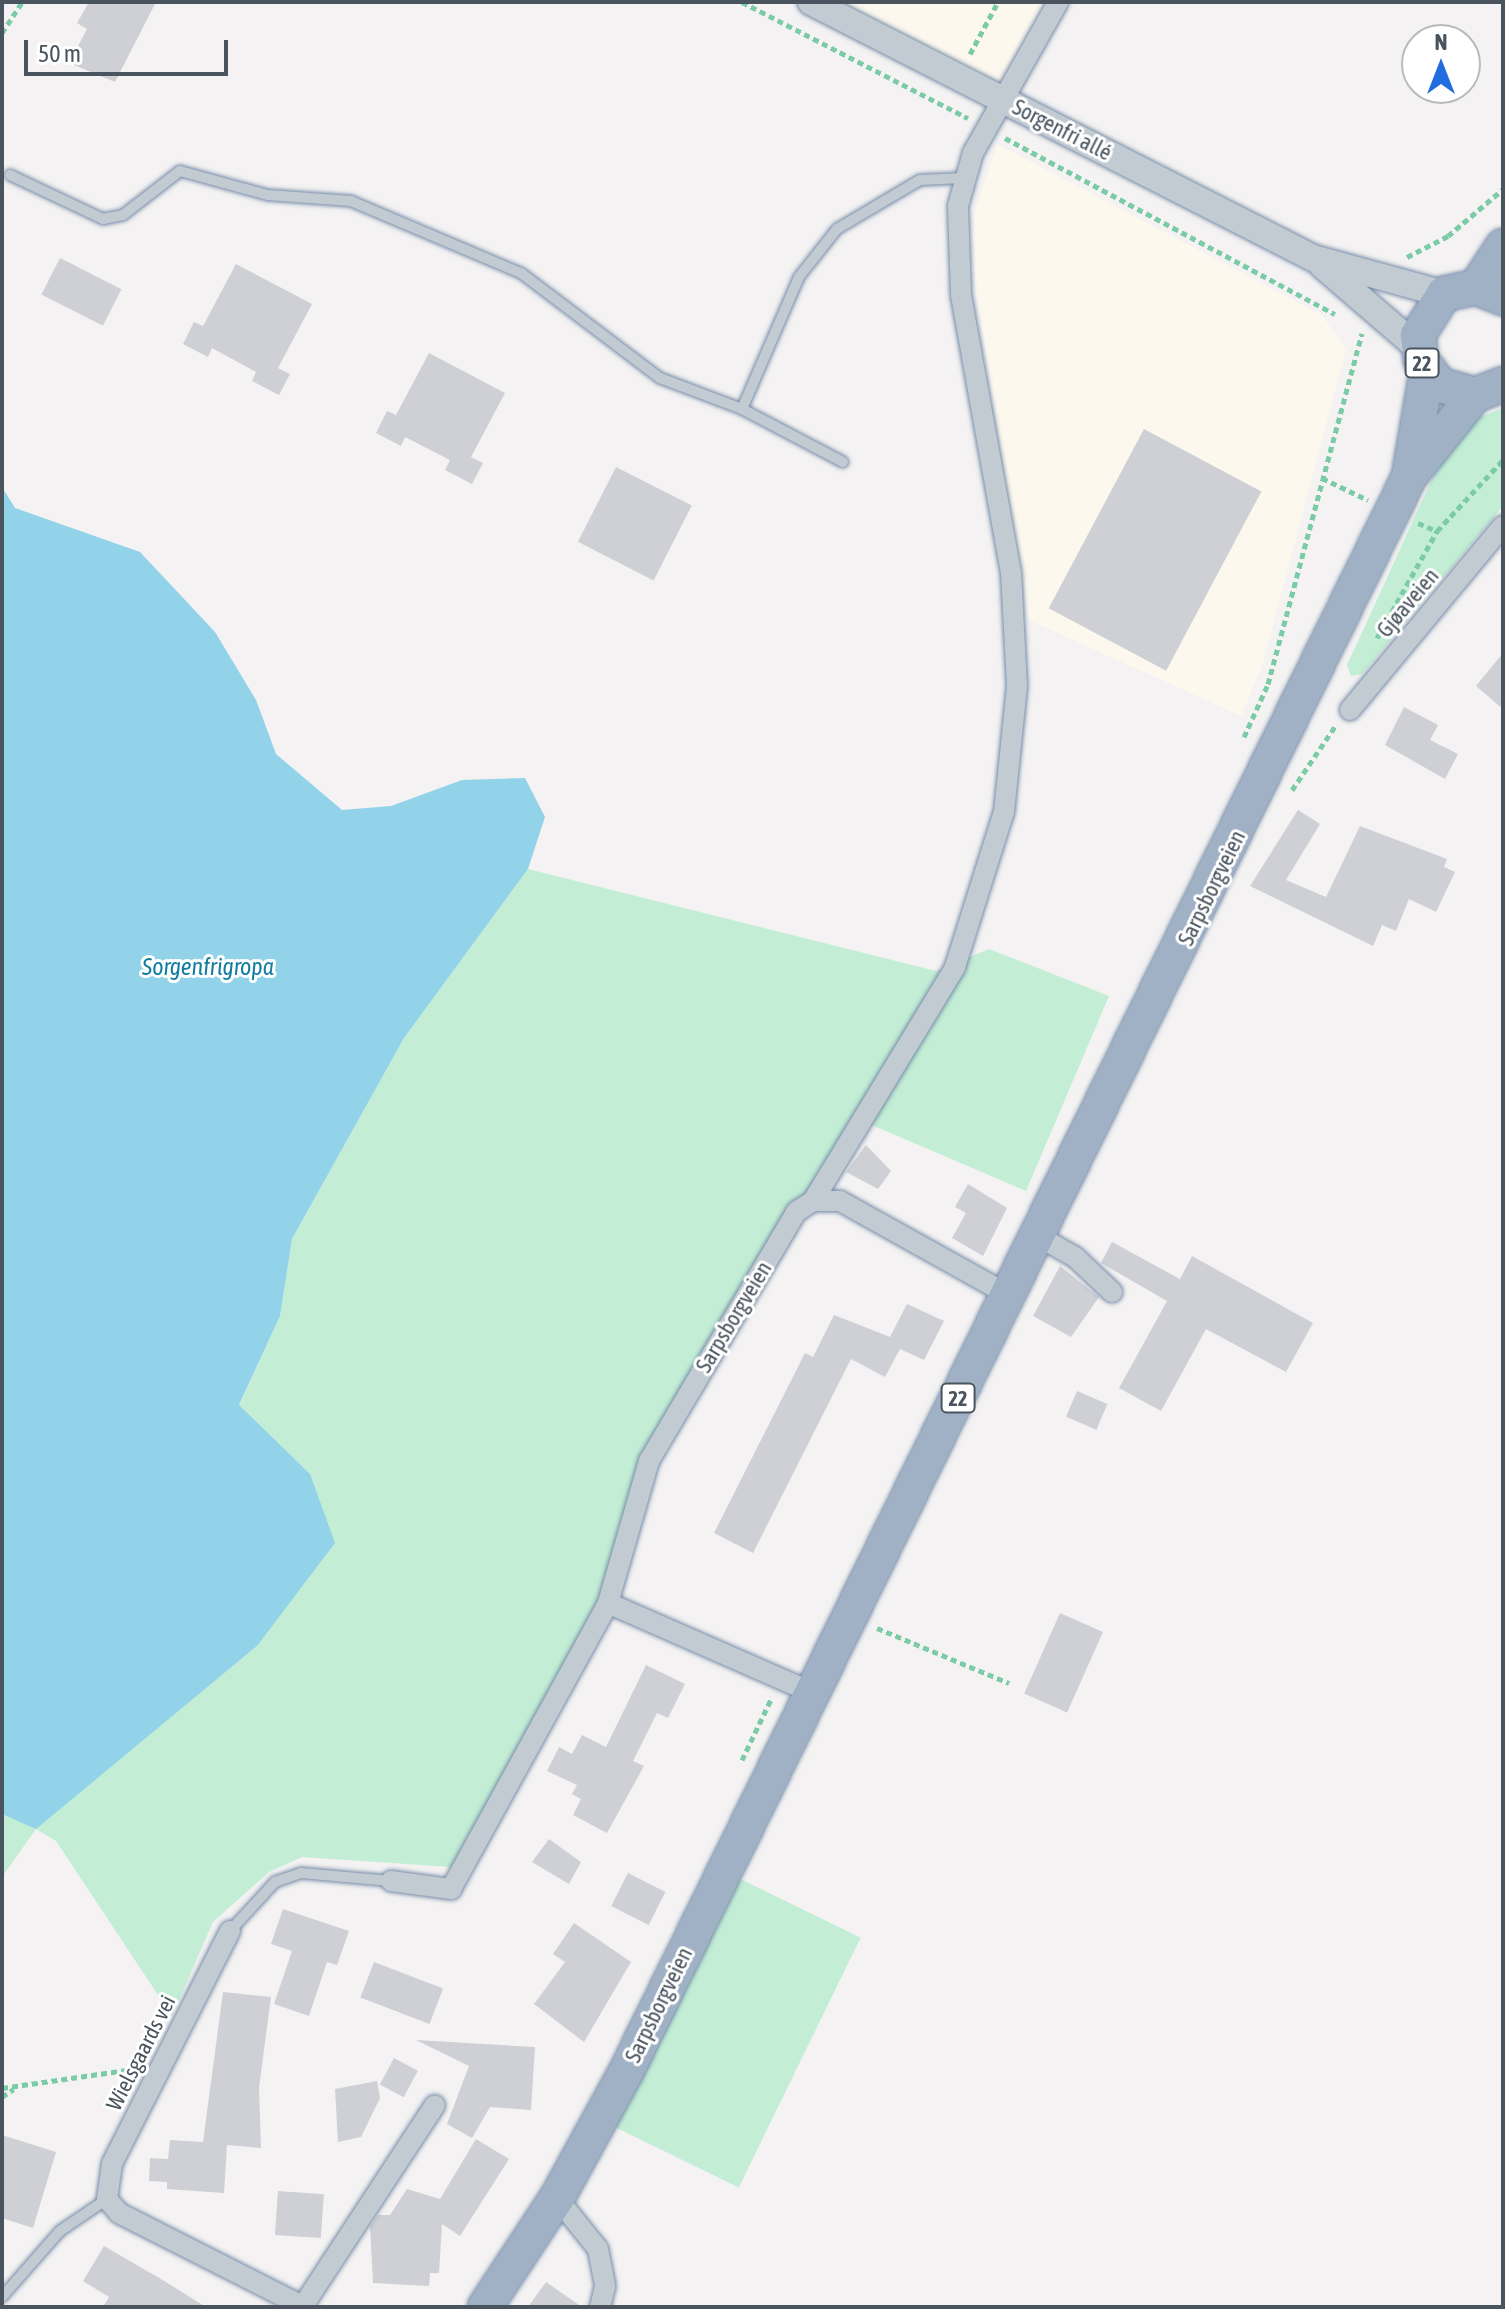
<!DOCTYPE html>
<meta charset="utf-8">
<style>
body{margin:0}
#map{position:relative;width:1505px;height:2309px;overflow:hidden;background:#f4f2f2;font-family:"Asap Condensed",sans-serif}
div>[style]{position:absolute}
.commercial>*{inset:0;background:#fcf8ed}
.green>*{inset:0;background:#c3eed5;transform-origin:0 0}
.water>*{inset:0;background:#92d3e9}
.building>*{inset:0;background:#cfd0d5;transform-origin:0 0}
.path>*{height:5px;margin-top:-2.5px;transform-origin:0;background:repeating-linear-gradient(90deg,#7ccba7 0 6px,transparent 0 10px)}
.roads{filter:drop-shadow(0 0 2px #778da9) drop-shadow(0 0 2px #778da9)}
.service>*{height:10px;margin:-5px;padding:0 5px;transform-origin:5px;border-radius:5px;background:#c3cbd2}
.minor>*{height:20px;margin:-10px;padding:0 10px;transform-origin:10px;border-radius:10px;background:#c3cbd2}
.tertiary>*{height:26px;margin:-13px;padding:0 13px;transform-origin:13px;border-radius:13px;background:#c3cbd2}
.trunk>*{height:34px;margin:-17px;padding:0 17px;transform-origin:17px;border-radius:17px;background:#a0b1c6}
span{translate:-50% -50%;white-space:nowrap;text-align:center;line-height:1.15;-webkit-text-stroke:6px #fff;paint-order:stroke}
.shield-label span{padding:2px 6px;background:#fff;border:2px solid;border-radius:6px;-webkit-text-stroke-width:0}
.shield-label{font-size:20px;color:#4a545e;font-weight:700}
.street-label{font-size:22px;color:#4a545e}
.water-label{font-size:24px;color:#127da1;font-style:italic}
.frame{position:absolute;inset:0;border:4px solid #4a545e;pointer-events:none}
.north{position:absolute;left:1401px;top:24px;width:80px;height:80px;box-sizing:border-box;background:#fff;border:2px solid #b7bbbf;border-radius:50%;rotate:0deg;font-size:22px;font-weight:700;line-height:32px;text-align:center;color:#4a545e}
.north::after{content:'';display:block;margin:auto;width:28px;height:36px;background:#216cde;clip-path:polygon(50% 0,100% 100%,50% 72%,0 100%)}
.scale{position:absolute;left:24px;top:40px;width:204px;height:36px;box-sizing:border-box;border:4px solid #4a545e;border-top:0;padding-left:10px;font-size:24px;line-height:28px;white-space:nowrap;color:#4a545e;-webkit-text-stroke:6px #fff;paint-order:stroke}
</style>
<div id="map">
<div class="commercial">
<i style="clip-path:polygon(811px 2px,1058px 2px,1004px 100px)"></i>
<i style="clip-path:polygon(997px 144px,1322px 315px,1346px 350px,1262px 666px,1241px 716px,1029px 620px,975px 285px,974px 215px)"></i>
</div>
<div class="green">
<i style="clip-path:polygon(1503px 408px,1503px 506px,1362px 674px,1351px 676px,1347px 665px,1456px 427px)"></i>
<i style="clip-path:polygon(528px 869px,936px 971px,989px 949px,1109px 996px,1026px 1191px,860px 1120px,642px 1469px,611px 1600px,451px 1867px,302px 1857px,269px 1872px,213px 1922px,172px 2016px,56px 1841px,36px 1829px,2px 1877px,2px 1814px,36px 1828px,257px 1646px,310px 1474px,239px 1406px,280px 1316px,292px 1239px,404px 1038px)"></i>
<i style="left:724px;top:1871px;width:152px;height:278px;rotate:26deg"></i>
</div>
<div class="water">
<i style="clip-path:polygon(2px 487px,15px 508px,140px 552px,215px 632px,256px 700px,276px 754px,342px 810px,391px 806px,462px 780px,525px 778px,545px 817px,528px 869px,404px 1038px,292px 1239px,280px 1316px,239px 1405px,310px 1474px,335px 1543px,257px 1646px,36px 1829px,2px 1814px)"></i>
</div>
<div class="building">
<i style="clip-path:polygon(89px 2px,156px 2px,115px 82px,69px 63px,87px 29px,77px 23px)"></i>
<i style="left:60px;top:258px;width:69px;height:41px;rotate:27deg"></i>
<i style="clip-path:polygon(236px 264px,312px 304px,278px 368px,290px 374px,279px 395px,252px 381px,256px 372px,212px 348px,208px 357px,183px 344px,194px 322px,203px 326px)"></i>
<i style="clip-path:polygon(429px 353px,505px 393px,471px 457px,483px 463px,472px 484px,445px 470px,450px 460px,405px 437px,401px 446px,376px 433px,387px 411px,396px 415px)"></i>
<i style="left:1144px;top:429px;width:133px;height:203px;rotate:28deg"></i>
<i style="left:616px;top:467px;width:85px;height:84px;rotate:27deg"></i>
<i style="clip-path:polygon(1503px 653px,1503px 709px,1476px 686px)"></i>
<i style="clip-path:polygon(1404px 707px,1438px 725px,1430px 740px,1458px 754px,1445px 779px,1385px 745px)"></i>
<i style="clip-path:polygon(1298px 810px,1320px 824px,1286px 880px,1326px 897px,1360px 826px,1447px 859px,1444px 867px,1455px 872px,1436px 912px,1409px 899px,1396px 931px,1382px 925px,1373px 946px,1250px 886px)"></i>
<i style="clip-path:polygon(866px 1145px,891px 1171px,878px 1189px,846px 1172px)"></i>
<i style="clip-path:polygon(968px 1184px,1007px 1208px,983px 1256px,952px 1238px,966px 1213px,955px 1207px)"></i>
<i style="clip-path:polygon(1112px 1242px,1180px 1279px,1192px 1256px,1313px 1323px,1286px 1372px,1206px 1329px,1161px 1411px,1119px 1388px,1167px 1301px,1101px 1263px)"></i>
<i style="clip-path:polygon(1060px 1266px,1099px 1297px,1071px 1337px,1033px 1316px)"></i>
<i style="clip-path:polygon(907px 1304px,944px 1321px,924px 1360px,900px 1349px,885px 1377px,851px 1359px,753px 1553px,714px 1533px,805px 1353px,813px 1357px,834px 1315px,890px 1337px)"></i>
<i style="left:1077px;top:1391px;width:33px;height:28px;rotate:23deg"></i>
<i style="left:1060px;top:1613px;width:47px;height:88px;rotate:24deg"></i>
<i style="clip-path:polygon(646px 1665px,685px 1684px,668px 1718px,657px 1713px,633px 1761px,644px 1766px,607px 1833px,573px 1815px,581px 1799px,572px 1794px,577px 1785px,547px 1771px,559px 1747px,572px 1754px,582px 1735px,606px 1747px)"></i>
<i style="clip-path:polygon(549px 1839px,581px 1862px,569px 1884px,532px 1862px)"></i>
<i style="left:628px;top:1873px;width:42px;height:37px;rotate:27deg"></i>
<i style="clip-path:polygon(283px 1909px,349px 1931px,337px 1965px,327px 1962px,309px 2016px,274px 2004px,292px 1951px,271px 1944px)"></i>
<i style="clip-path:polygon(574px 1923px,631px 1962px,584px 2042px,534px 2004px,565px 1962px,553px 1954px)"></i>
<i style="left:374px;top:1962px;width:74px;height:38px;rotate:21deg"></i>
<i style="clip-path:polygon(223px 1992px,271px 1997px,259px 2088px,261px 2148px,227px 2145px,224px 2193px,167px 2189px,167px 2182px,149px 2181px,150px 2158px,168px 2159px,170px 2140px,203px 2142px)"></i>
<i style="clip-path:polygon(416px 2040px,535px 2047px,531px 2110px,490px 2107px,472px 2138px,447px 2124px,469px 2066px)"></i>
<i style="left:394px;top:2058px;width:27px;height:30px;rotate:28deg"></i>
<i style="clip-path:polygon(377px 2081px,380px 2098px,361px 2137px,338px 2142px,335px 2089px)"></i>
<i style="clip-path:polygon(2px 2135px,56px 2152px,33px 2228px,2px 2218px)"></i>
<i style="clip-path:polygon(476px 2139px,509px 2159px,460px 2236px,442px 2224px,439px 2273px,430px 2273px,429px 2286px,373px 2283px,370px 2227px,378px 2215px,390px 2215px,407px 2189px,440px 2199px)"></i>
<i style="left:278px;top:2191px;width:46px;height:44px;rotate:4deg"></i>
<i style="clip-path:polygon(104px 2246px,161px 2279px,206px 2307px,103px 2307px,109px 2297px,83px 2281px)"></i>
<i style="clip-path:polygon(546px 2282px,582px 2307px,528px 2307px)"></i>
</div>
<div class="path">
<i style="left:742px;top:2px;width:254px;rotate:27.2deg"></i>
<i style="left:2px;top:33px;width:37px;rotate:-57deg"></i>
<i style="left:970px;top:54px;width:59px;rotate:-61.7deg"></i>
<i style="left:1005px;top:138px;width:374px;rotate:28.1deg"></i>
<i style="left:1407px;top:257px;width:46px;rotate:-27.1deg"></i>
<i style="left:1448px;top:236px;width:72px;rotate:-40.5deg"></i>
<i style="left:1322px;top:478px;width:51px;rotate:25.6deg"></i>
<i style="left:1418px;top:523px;width:21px;rotate:23deg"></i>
<i style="left:1437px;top:531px;width:97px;rotate:-47.1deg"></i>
<i style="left:1377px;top:638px;width:123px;rotate:-60.7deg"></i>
<i style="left:1244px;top:737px;width:58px;rotate:-65.6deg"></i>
<i style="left:1268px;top:684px;width:363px;rotate:-75deg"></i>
<i style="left:1292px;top:790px;width:78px;rotate:-55.9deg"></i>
<i style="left:877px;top:1628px;width:143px;rotate:22.6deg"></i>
<i style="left:742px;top:1760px;width:70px;rotate:-64.5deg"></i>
<i style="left:2px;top:2088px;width:133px;rotate:-8.2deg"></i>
<i style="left:2px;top:2097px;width:14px;rotate:-34deg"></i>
</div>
<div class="roads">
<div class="service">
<i style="left:10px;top:175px;width:103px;rotate:25.3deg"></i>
<i style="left:103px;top:219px;width:20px;rotate:-11deg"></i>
<i style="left:123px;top:215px;width:72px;rotate:-37.7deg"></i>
<i style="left:180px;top:171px;width:91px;rotate:15.3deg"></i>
<i style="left:268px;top:195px;width:83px;rotate:4.1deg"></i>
<i style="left:351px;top:201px;width:185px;rotate:23deg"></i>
<i style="left:521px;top:273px;width:174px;rotate:37.1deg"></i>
<i style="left:660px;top:378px;width:88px;rotate:20.7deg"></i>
<i style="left:742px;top:409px;width:114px;rotate:27.7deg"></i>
<i style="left:742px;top:409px;width:144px;rotate:-66.6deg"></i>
<i style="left:799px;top:277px;width:61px;rotate:-51.6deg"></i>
<i style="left:837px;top:229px;width:96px;rotate:-30.6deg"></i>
<i style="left:920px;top:180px;width:43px;rotate:-2.7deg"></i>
<i style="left:230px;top:1931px;width:67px;rotate:-47.4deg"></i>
<i style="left:275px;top:1882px;width:28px;rotate:-19deg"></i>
<i style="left:301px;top:1873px;width:90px;rotate:5.1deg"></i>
<i style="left:2px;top:2297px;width:88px;rotate:-48.7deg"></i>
<i style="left:60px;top:2231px;width:57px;rotate:-34.2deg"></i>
</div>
<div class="minor">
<i style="left:1350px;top:710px;width:239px;rotate:-50.3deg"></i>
<i style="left:813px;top:1201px;width:274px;rotate:-58.7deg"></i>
<i style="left:955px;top:967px;width:163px;rotate:-72.5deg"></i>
<i style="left:1004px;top:812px;width:127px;rotate:-84.1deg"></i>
<i style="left:1017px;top:686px;width:113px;rotate:-93deg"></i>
<i style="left:1011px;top:573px;width:283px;rotate:-100.2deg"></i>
<i style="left:961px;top:294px;width:88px;rotate:-92deg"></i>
<i style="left:958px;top:206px;width:55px;rotate:-74.2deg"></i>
<i style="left:973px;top:153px;width:173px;rotate:-60.6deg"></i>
<i style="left:1038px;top:1236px;width:43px;rotate:29.6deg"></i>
<i style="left:1075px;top:1257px;width:51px;rotate:43.4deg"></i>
<i style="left:608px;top:1603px;width:222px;rotate:23.7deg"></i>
<i style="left:391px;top:1881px;width:61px;rotate:7.6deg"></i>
<i style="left:451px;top:1889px;width:326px;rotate:-61.2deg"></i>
<i style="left:608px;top:1603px;width:148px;rotate:-73.9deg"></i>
<i style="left:649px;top:1461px;width:289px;rotate:-59.4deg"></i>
<i style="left:796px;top:1212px;width:20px;rotate:-33deg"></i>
<i style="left:813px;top:1201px;width:27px"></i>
<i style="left:840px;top:1201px;width:193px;rotate:29.1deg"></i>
<i style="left:230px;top:1931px;width:261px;rotate:116.9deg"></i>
<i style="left:112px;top:2164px;width:35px;rotate:98deg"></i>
<i style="left:107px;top:2199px;width:18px;rotate:49deg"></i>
<i style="left:119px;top:2213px;width:208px;rotate:26.9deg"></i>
<i style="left:557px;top:2198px;width:65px;rotate:51.2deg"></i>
<i style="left:598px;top:2249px;width:38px;rotate:79deg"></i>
<i style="left:605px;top:2286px;width:22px;rotate:103deg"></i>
<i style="left:303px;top:2306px;width:240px;rotate:-56.7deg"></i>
</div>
<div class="tertiary">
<i style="left:811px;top:2px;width:564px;rotate:27.02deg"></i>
<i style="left:1313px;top:258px;width:136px;rotate:15.4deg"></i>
<i style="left:1322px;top:265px;width:127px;rotate:40.8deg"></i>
</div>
<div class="trunk">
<i style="left:1476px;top:287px;width:49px;rotate:-56.6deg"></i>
<i style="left:1503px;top:298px;width:29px;rotate:-158deg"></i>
<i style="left:1476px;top:287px;width:33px;rotate:168deg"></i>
<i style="left:1444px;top:294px;width:49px;rotate:122.4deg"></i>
<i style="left:1418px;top:335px;width:25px;rotate:83deg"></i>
<i style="left:1421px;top:360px;width:31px;rotate:53deg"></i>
<i style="left:1440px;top:385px;width:36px;rotate:16deg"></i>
<i style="left:1475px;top:395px;width:30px;rotate:-21deg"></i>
<i style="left:1409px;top:477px;width:107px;rotate:-80.3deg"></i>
<i style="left:485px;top:2307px;width:131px;rotate:-56.6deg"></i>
<i style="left:557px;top:2198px;width:144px;rotate:-61.3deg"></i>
<i style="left:626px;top:2072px;width:1777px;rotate:-63.85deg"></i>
<i style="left:1409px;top:477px;width:105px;rotate:-51.2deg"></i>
</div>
</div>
<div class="shield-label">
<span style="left:1422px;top:363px">22</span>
<span style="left:958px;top:1398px">22</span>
</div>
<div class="street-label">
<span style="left:1062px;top:130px;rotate:27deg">Sorgenfri allé</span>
<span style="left:1408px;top:603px;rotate:-50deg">Gjøaveien</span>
<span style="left:1212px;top:888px;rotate:-64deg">Sarpsborgveien</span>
<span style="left:734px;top:1317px;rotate:-59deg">Sarpsborgveien</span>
<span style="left:659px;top:2005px;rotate:-64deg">Sarpsborgveien</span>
<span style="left:141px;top:2053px;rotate:-63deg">Wielsgaards vei</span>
</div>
<div class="water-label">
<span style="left:208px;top:967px">Sorgenfrigropa</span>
</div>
<div class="frame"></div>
<div class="north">N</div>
<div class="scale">50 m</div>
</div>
